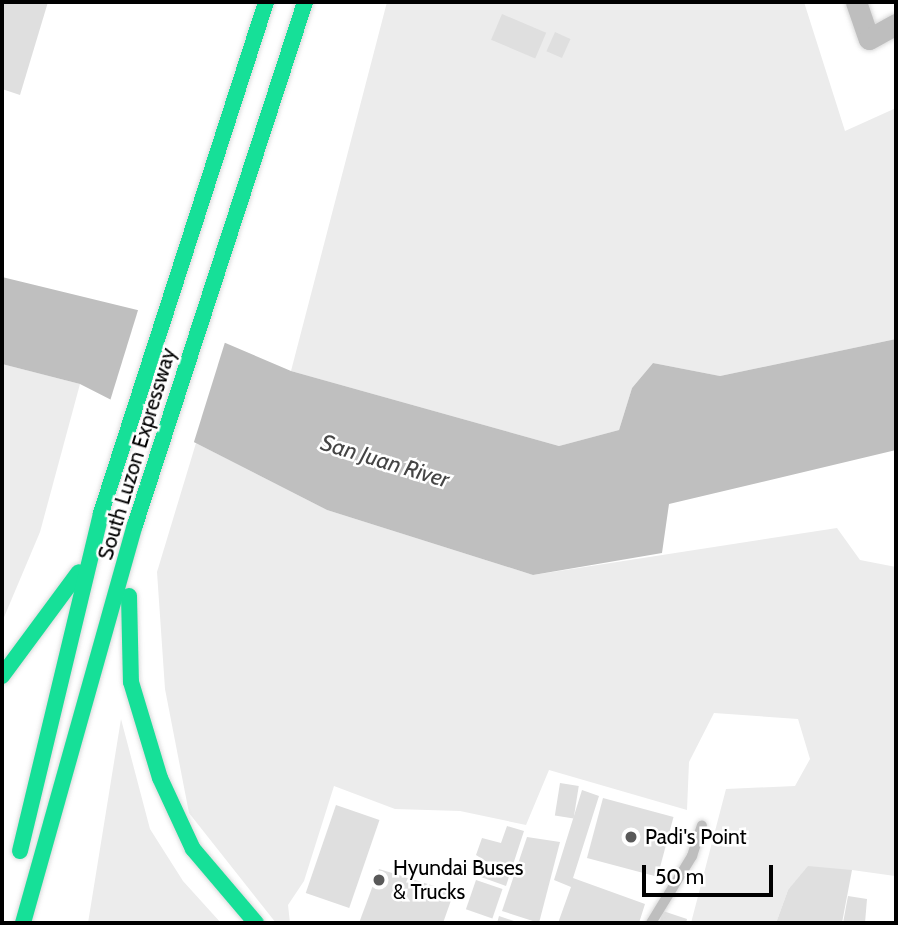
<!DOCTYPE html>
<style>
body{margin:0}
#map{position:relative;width:898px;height:925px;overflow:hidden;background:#fff;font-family:Cabin,sans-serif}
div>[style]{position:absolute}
.green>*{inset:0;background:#ececec}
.water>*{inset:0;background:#bfbfbf}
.pier>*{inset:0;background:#fff}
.building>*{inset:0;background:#dfdfdf;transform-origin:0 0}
.roads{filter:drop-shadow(0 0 2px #dbdbdb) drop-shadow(0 0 2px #dbdbdb)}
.lane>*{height:10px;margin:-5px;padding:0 5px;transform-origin:5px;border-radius:5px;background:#bebebe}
.street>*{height:21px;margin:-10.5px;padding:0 10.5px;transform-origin:10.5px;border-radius:10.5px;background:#bebebe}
.fast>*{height:16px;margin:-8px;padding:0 8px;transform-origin:8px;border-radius:8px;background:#16e098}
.dots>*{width:19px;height:19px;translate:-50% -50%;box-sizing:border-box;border:4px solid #fff;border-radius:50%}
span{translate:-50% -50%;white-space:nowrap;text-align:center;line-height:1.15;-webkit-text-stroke:5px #fff;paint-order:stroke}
.street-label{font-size:21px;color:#000}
.poi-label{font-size:21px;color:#000}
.left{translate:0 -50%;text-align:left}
.water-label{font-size:23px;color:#444;font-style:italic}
.frame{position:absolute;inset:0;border:4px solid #000;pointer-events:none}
.scale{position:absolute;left:642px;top:865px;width:131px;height:32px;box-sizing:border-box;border:4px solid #000;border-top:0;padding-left:9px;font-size:21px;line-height:24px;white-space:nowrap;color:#000;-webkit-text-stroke:5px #fff;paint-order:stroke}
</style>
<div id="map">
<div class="green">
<i style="clip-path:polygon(387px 2px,804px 2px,845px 131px,896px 108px,896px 339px,720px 376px,653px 363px,632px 388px,619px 430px,559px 446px,291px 371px)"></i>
<i style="clip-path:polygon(2px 364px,80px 384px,40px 532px,2px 622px)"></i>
<i style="clip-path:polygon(196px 443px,327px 510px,533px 575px,837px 528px,860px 560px,896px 567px,895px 876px,852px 870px,788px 890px,776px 923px,691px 923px,726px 789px,795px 786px,810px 759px,798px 719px,714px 713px,689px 762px,687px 810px,549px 770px,526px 825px,460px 811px,395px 809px,334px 786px,304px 881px,288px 905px,290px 923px,276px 923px,189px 813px,165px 689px,157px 572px)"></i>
<i style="clip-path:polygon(121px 719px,150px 829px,183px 881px,221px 923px,88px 923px)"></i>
</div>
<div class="water">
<i style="clip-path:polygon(2px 277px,162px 316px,291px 371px,559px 446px,619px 430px,632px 388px,653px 363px,720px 376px,896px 339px,896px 450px,669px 504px,662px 553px,533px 575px,327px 510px,80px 384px,2px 364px)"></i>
</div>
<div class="pier">
<i style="clip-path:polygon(139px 307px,226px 339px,193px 445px,110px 401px)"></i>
</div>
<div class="building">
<i style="clip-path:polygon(2px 2px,48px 2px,20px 95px,2px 89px)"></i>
<i style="left:502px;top:14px;width:48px;height:28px;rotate:23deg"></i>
<i style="left:555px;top:32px;width:17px;height:21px;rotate:24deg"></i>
<i style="left:560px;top:783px;width:19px;height:33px;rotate:9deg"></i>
<i style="clip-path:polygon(582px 790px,599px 796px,573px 878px,645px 904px,639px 923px,558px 923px,571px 887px,554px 880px)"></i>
<i style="left:603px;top:798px;width:73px;height:62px;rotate:15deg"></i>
<i style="left:336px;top:805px;width:46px;height:93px;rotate:19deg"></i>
<i style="clip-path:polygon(507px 826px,524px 831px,506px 886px,481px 877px,487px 862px,476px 855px,482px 838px,501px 843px)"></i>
<i style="clip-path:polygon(527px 837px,560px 842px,539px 923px,502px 911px)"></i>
<i style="clip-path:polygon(808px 866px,852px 870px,842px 923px,776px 923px,788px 890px)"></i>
<i style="clip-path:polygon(379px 869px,454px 892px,443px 923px,359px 923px)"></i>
<i style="left:476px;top:880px;width:28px;height:31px;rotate:19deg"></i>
<i style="clip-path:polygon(848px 896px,867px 899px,865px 923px,843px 923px)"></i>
<i style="clip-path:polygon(663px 911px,687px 919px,686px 923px,659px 923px)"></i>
<i style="clip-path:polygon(499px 916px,520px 923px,497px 923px)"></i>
</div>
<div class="roads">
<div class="lane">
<i style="left:651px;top:923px;width:79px;rotate:-58.5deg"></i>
<i style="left:692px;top:856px;width:32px;rotate:-72deg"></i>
</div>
<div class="street">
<i style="left:856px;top:2px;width:39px;rotate:71deg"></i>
<i style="left:869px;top:39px;width:31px;rotate:-29deg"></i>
</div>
<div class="fast">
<i style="left:129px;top:596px;width:86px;rotate:88.7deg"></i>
<i style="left:131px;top:682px;width:100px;rotate:73.2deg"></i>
<i style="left:160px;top:778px;width:78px;rotate:65.1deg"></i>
<i style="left:193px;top:849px;width:97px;rotate:49.6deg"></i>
<i style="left:2px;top:676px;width:129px;rotate:-53.5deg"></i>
<i style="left:20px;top:851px;width:348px;rotate:-76.5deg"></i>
<i style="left:101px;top:513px;width:537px;rotate:-72.1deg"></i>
<i style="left:23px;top:923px;width:413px;rotate:-74.3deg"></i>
<i style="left:135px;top:525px;width:550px;rotate:-71.99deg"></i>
</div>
</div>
<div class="dots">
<i style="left:631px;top:837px;background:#595959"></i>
<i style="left:379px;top:880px;background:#595959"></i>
</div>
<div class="street-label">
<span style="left:137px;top:454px;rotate:-73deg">South Luzon Expressway</span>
</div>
<div class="poi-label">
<span class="left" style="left:645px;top:837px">Padi's Point</span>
<span class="left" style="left:393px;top:880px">Hyundai Buses<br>&amp; Trucks</span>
</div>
<div class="water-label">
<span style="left:385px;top:461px;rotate:17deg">San Juan River</span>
</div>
<div class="frame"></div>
<div class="scale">50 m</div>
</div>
